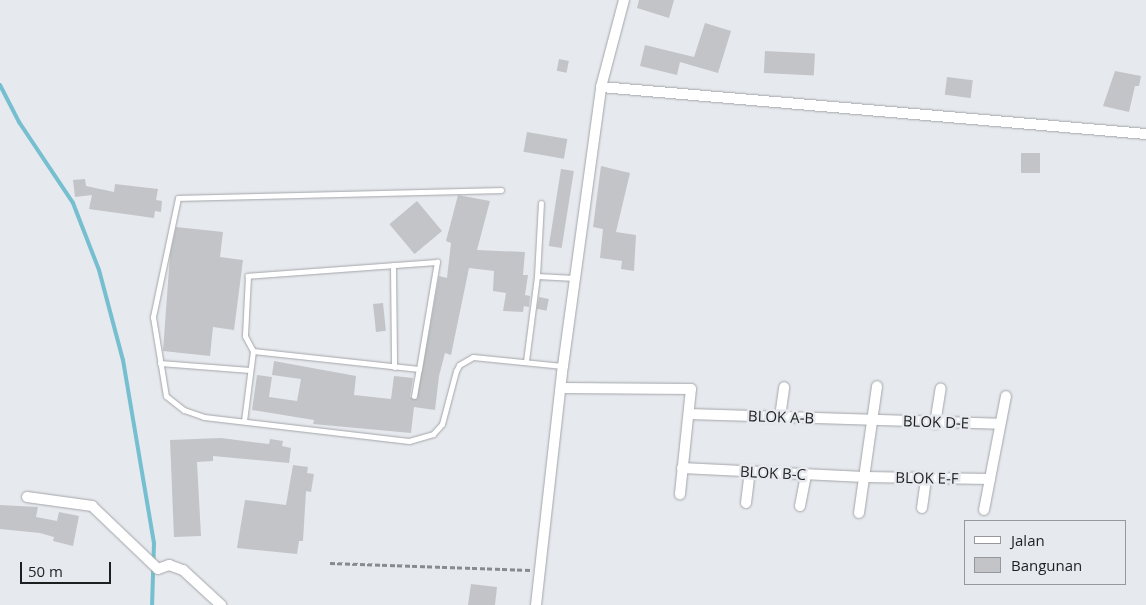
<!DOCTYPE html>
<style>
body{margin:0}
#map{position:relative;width:1146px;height:605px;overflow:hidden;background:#e6e9ed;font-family:"Open Sans",sans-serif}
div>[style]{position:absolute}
.stream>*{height:4px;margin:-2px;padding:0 2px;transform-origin:2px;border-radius:2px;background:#75bfd0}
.building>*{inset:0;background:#c3c4c8;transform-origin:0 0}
.path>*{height:2.5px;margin-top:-1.25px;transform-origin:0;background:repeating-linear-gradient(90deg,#888a8d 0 5px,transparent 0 7.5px)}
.roads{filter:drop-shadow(0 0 1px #a3a5a9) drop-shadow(0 0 1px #a3a5a9)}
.lane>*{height:5px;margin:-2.5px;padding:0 2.5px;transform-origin:2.5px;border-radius:2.5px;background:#fff}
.street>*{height:10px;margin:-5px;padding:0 5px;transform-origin:5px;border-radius:5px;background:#fff}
span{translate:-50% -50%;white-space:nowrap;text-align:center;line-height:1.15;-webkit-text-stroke:5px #e6e9ed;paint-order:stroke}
.street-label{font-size:15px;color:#1e1f21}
.legend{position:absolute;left:964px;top:520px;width:162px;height:65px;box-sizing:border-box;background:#e6e9ed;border:1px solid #96989b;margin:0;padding:6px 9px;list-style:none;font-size:15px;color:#1e1f21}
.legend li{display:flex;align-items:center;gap:10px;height:25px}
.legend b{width:25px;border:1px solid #96989b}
.scale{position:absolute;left:20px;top:562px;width:91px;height:22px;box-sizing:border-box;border:2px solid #1e1f21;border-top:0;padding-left:6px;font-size:15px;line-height:18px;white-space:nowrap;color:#1e1f21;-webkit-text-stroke:4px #e6e9ed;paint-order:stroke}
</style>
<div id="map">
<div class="stream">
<i style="left:0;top:85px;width:42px;rotate:62.8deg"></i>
<i style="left:19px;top:122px;width:97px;rotate:56.3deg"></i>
<i style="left:73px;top:203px;width:72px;rotate:68.8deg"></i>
<i style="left:99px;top:270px;width:93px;rotate:75.1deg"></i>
<i style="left:123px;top:360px;width:186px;rotate:80.4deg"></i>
<i style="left:154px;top:543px;width:62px;rotate:91.8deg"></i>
</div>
<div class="building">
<i style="clip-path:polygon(639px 0,674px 0,669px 18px,637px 8px)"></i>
<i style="clip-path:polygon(705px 23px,731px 31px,718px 73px,680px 62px,677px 75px,640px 66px,645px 45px,694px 57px)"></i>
<i style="left:765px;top:51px;width:50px;height:22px;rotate:3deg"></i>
<i style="left:559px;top:59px;width:10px;height:12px;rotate:11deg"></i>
<i style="clip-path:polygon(1115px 71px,1141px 76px,1139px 86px,1135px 86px,1129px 112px,1103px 106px)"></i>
<i style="left:947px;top:77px;width:26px;height:18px;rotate:7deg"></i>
<i style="left:527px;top:132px;width:41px;height:20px;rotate:10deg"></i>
<i style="left:1021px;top:153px;width:19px;height:20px"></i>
<i style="clip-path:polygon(601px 166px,630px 173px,616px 232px,636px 235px,634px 271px,621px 269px,622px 261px,600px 258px,603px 229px,593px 227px)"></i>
<i style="left:561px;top:169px;width:13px;height:78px;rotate:9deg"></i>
<i style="clip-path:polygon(85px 179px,86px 186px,114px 192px,115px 184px,158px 189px,156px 200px,162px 201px,161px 212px,155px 211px,154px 218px,89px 209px,92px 195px,75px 197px,73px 180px)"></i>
<i style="clip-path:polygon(458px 195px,490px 201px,477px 250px,525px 252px,523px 275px,528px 275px,525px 295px,530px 296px,529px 307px,524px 306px,523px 312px,503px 311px,506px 293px,493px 291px,494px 271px,469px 268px,451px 355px,445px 353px,439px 376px,435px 410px,414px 407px,411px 433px,313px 424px,314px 420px,252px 410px,257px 375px,272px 377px,269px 397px,297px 401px,301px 379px,272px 375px,274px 361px,356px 376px,354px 395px,391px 399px,394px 376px,413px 378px,410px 397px,417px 399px,439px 276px,447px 278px,451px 243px,446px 241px)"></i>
<i style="left:417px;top:201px;width:39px;height:36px;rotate:50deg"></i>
<i style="clip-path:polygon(176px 227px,223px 232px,220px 257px,243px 260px,234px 330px,213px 327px,210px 356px,163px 351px,170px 255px)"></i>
<i style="left:539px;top:297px;width:10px;height:12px;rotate:11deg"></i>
<i style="left:383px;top:303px;width:28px;height:10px;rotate:84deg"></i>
<i style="clip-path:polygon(221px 438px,269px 444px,270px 439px,283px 441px,282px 446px,291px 448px,289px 463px,213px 456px,213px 461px,197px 462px,201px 536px,174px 537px,170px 440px)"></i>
<i style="clip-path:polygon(293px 465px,308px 467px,307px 473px,314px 474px,311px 492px,306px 491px,303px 541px,299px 541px,297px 554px,237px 548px,245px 500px,286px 505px)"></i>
<i style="clip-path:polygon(0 505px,38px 507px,36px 517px,57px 521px,59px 512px,79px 516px,73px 546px,53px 541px,54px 537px,40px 533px,0 529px)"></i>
<i style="clip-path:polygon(471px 584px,497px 587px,495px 605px,468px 605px)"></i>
</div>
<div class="path">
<i style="left:330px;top:563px;width:201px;rotate:2deg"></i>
</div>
<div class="roads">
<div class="lane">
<i style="left:501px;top:190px;width:323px;rotate:178.6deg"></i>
<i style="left:178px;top:198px;width:122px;rotate:101.9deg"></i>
<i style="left:153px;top:317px;width:80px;rotate:80.7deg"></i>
<i style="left:166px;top:396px;width:23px;rotate:38deg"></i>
<i style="left:184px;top:410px;width:21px;rotate:19deg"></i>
<i style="left:204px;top:417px;width:206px;rotate:6.7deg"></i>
<i style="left:409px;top:441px;width:25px;rotate:-16deg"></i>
<i style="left:433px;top:434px;width:13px;rotate:-48deg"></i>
<i style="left:442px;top:424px;width:55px;rotate:-75.2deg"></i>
<i style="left:456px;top:371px;width:7px;rotate:-63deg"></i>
<i style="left:459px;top:365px;width:16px;rotate:-30deg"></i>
<i style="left:473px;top:357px;width:90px;rotate:5.7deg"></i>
<i style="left:393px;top:265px;width:102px;rotate:89.4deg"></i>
<i style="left:537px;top:276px;width:37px;rotate:3deg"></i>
<i style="left:526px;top:361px;width:86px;rotate:-82.6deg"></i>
<i style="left:537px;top:276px;width:73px;rotate:-86.9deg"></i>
<i style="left:160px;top:363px;width:90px;rotate:4.4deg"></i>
<i style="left:414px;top:396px;width:27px;rotate:-80deg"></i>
<i style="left:419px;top:369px;width:109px;rotate:-80.5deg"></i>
<i style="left:437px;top:262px;width:190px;rotate:175.8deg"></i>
<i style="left:248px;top:276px;width:60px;rotate:92.9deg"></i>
<i style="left:245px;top:336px;width:17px;rotate:62deg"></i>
<i style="left:253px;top:351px;width:167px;rotate:6.2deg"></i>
<i style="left:244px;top:421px;width:71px;rotate:-82.7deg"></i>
</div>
<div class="street">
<i style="left:601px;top:87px;width:547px;rotate:4.93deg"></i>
<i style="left:561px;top:388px;width:130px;rotate:0.4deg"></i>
<i style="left:691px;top:389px;width:106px;rotate:96deg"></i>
<i style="left:689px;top:414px;width:310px;rotate:1.8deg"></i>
<i style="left:780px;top:417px;width:30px;rotate:-82deg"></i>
<i style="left:935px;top:424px;width:36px;rotate:-81deg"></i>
<i style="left:682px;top:468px;width:182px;rotate:2.8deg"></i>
<i style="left:864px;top:477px;width:126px;rotate:0.9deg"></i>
<i style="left:27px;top:497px;width:66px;rotate:7.9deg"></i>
<i style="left:92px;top:506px;width:91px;rotate:43.7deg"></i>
<i style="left:158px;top:569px;width:12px;rotate:-20deg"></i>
<i style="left:169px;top:565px;width:15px;rotate:20deg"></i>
<i style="left:183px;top:570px;width:52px;rotate:42.6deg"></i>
<i style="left:746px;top:503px;width:31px;rotate:-83deg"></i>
<i style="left:800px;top:506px;width:32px;rotate:-79deg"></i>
<i style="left:922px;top:508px;width:30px;rotate:-82deg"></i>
<i style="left:984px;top:510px;width:116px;rotate:-79.1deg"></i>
<i style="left:859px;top:513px;width:128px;rotate:-81.9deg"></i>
<i style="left:536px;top:605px;width:241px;rotate:-83.6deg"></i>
<i style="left:563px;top:366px;width:282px;rotate:-82.2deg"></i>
<i style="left:601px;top:87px;width:90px;rotate:-75.2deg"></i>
</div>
</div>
<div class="street-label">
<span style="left:781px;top:417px;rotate:2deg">BLOK A-B</span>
<span style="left:936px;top:422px;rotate:2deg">BLOK D-E</span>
<span style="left:773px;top:473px;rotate:3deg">BLOK B-C</span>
<span style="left:927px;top:478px;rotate:1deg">BLOK E-F</span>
</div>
<ul class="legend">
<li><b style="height:6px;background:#fff"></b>Jalan</li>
<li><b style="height:14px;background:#c3c4c8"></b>Bangunan</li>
</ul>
<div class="scale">50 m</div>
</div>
